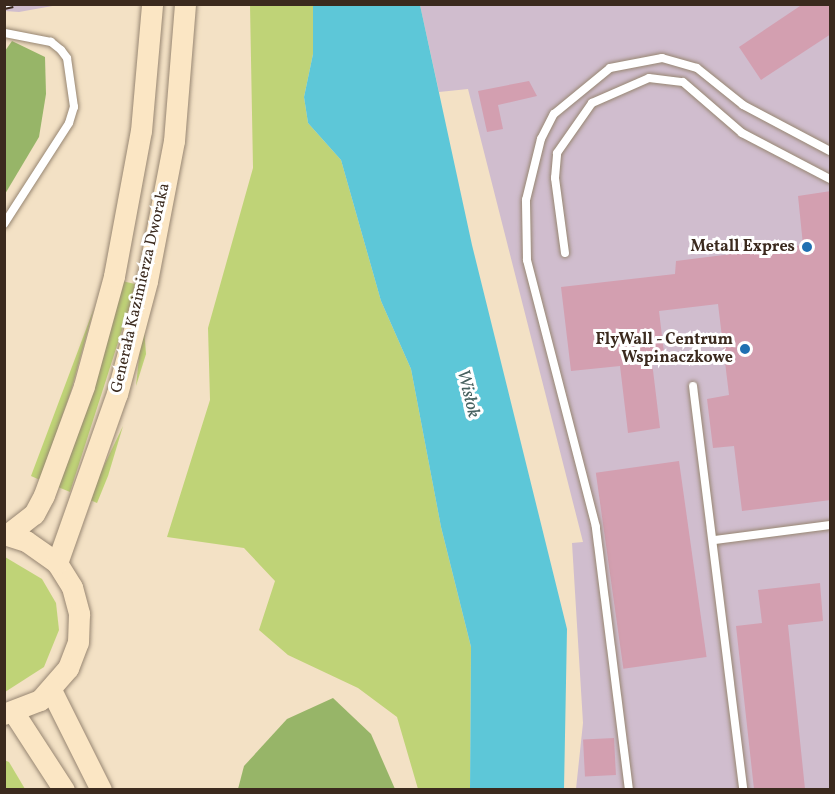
<!DOCTYPE html>
<meta charset="utf-8">
<style>
body{margin:0}
#map{position:relative;width:835px;height:794px;overflow:hidden;background:#f3e1c5;font-family:Vollkorn,serif}
div>[style]{position:absolute}
.industrial>*{inset:0;background:#d0bdce}
.green>*{inset:0;background:#bfd377}
.forest>*{inset:0;background:#97b568}
.water>*{inset:0;background:#5dc7d8}
.building>*{inset:0;background:#d39fb0;transform-origin:0 0}
.roads{filter:drop-shadow(0 0 2px #978672) drop-shadow(0 0 2px #978672)}
.service>*{height:8px;margin:-4px;padding:0 4px;transform-origin:4px;border-radius:4px;background:#fff}
.secondary>*{height:21px;margin:-10.5px;padding:0 10.5px;transform-origin:10.5px;border-radius:10.5px;background:#fbe6c4}
.rail>*{height:7px;margin-top:-3.5px;transform-origin:0;background:repeating-linear-gradient(90deg,#fff 0 14px,#3b2a1e 0 28px);box-sizing:border-box;border-block:2px solid #3b2a1e}
.dots>*{width:16px;height:16px;translate:-50% -50%;box-sizing:border-box;border:3px solid #fff;border-radius:50%}
span{translate:-50% -50%;white-space:nowrap;text-align:center;line-height:1.15;-webkit-text-stroke:6px #fff;paint-order:stroke}
.poi-label{font-size:16px;color:#3b2a1e;font-weight:700}
.right{translate:-100% -50%;text-align:right}
.street-label{font-size:16px;color:#3b2a1e}
.water-label{font-size:18px;color:#47615f;font-style:italic}
.frame{position:absolute;inset:0;border:6px solid #3b2a1e;pointer-events:none}
</style>
<div id="map">
<div class="industrial">
<i style="clip-path:polygon(5px 4px,58px 4px,58px 5px,19px 12px,5px 11px)"></i>
<i style="clip-path:polygon(420px 5px,830px 5px,830px 789px,576px 789px,583px 723px,572px 543px,583px 542px,468px 89px,439px 92px)"></i>
</div>
<div class="green">
<i style="clip-path:polygon(250px 5px,313px 5px,313px 54px,304px 97px,308px 123px,341px 160px,381px 301px,411px 369px,441px 527px,471px 647px,470px 789px,418px 789px,397px 717px,358px 688px,288px 655px,259px 630px,275px 581px,244px 548px,167px 537px,210px 400px,208px 328px,253px 168px)"></i>
<i style="clip-path:polygon(122px 281px,135px 284px,132px 299px,70px 492px,58px 487px)"></i>
<i style="clip-path:polygon(94px 308px,71px 391px,40px 480px,31px 476px)"></i>
<i style="clip-path:polygon(144px 328px,146px 354px,136px 386px,140px 348px)"></i>
<i style="clip-path:polygon(123px 426px,108px 476px,97px 503px,88px 499px)"></i>
<i style="clip-path:polygon(5px 557px,42px 579px,56px 603px,59px 630px,44px 667px,5px 692px)"></i>
<i style="clip-path:polygon(4px 760px,9px 762px,25px 789px,5px 789px)"></i>
</div>
<div class="forest">
<i style="clip-path:polygon(12px 41px,45px 57px,46px 94px,39px 137px,5px 194px,5px 51px)"></i>
<i style="clip-path:polygon(333px 698px,371px 734px,395px 789px,238px 789px,244px 766px,287px 719px)"></i>
</div>
<div class="water">
<i style="clip-path:polygon(313px 5px,420px 5px,472px 245px,567px 629px,564px 789px,470px 789px,471px 647px,441px 527px,411px 369px,381px 301px,341px 160px,308px 123px,304px 97px,313px 54px)"></i>
</div>
<div class="building">
<i style="clip-path:polygon(803px 4px,831px 4px,831px 34px,761px 80px,739px 47px)"></i>
<i style="clip-path:polygon(529px 81px,537px 96px,498px 105px,503px 129px,487px 132px,478px 91px)"></i>
<i style="clip-path:polygon(831px 191px,831px 500px,742px 511px,734px 446px,713px 448px,707px 399px,729px 395px,718px 304px,659px 311px,665px 361px,652px 362px,660px 428px,628px 433px,620px 366px,571px 371px,561px 287px,675px 274px,676px 261px,803px 245px,798px 196px)"></i>
<i style="left:679px;top:461px;width:198px;height:84px;rotate:82deg"></i>
<i style="clip-path:polygon(820px 583px,823px 621px,788px 625px,805px 789px,754px 789px,736px 626px,762px 623px,758px 590px)"></i>
<i style="left:614px;top:738px;width:37px;height:31px;rotate:87deg"></i>
</div>
<div class="roads">
<div class="service">
<i style="left:4px;top:224px;width:120px;rotate:-57.2deg"></i>
<i style="left:69px;top:123px;width:17px;rotate:-73deg"></i>
<i style="left:74px;top:107px;width:49px;rotate:-98.1deg"></i>
<i style="left:67px;top:58px;width:10px;rotate:-127deg"></i>
<i style="left:61px;top:50px;width:13px;rotate:-141deg"></i>
<i style="left:51px;top:42px;width:47px;rotate:-168.9deg"></i>
<i style="left:565px;top:253px;width:76px;rotate:-97.6deg"></i>
<i style="left:555px;top:178px;width:25px;rotate:-85deg"></i>
<i style="left:557px;top:153px;width:61px;rotate:-55deg"></i>
<i style="left:592px;top:103px;width:62px;rotate:-23.7deg"></i>
<i style="left:649px;top:78px;width:34px;rotate:7deg"></i>
<i style="left:683px;top:82px;width:78px;rotate:40.8deg"></i>
<i style="left:742px;top:133px;width:99px;rotate:27.6deg"></i>
<i style="left:693px;top:386px;width:407px;rotate:82.9deg"></i>
<i style="left:715px;top:540px;width:116px;rotate:-7.4deg"></i>
<i style="left:629px;top:790px;width:265px;rotate:-97.2deg"></i>
<i style="left:596px;top:527px;width:276px;rotate:-104.5deg"></i>
<i style="left:527px;top:260px;width:60px;rotate:-91deg"></i>
<i style="left:526px;top:200px;width:63px;rotate:-76.2deg"></i>
<i style="left:541px;top:139px;width:28px;rotate:-63deg"></i>
<i style="left:554px;top:114px;width:72px;rotate:-39.4deg"></i>
<i style="left:610px;top:68px;width:53px;rotate:-10.9deg"></i>
<i style="left:662px;top:58px;width:36px;rotate:16deg"></i>
<i style="left:697px;top:68px;width:59px;rotate:38.8deg"></i>
<i style="left:743px;top:105px;width:98px;rotate:27.9deg"></i>
</div>
<div class="secondary">
<i style="left:4px;top:534px;width:23px;rotate:18deg"></i>
<i style="left:26px;top:541px;width:38px;rotate:35deg"></i>
<i style="left:57px;top:563px;width:28px;rotate:58deg"></i>
<i style="left:72px;top:587px;width:28px;rotate:75deg"></i>
<i style="left:79px;top:614px;width:28px;rotate:92deg"></i>
<i style="left:78px;top:642px;width:28px;rotate:111deg"></i>
<i style="left:68px;top:668px;width:43px;rotate:131.2deg"></i>
<i style="left:40px;top:700px;width:39px;rotate:159deg"></i>
<i style="left:8px;top:534px;width:33px;rotate:-38deg"></i>
<i style="left:34px;top:514px;width:21px;rotate:-62deg"></i>
<i style="left:44px;top:495px;width:116px;rotate:-69.8deg"></i>
<i style="left:84px;top:386px;width:114px;rotate:-74.7deg"></i>
<i style="left:114px;top:276px;width:147px;rotate:-79.5deg"></i>
<i style="left:141px;top:131px;width:127px;rotate:-85deg"></i>
<i style="left:57px;top:563px;width:179px;rotate:-70.5deg"></i>
<i style="left:117px;top:394px;width:117px;rotate:-75.1deg"></i>
<i style="left:147px;top:281px;width:143px;rotate:-79.1deg"></i>
<i style="left:174px;top:141px;width:137px;rotate:-85.4deg"></i>
<i style="left:51px;top:690px;width:112px;rotate:63.4deg"></i>
<i style="left:14px;top:713px;width:92px;rotate:57deg"></i>
</div>
</div>
<div class="rail">
<i style="left:4px;top:6px;width:9px;rotate:-13deg"></i>
</div>
<div class="dots">
<i style="left:807px;top:247px;background:#1f6fb2"></i>
<i style="left:745px;top:349px;background:#1f6fb2"></i>
</div>
<div class="poi-label">
<span class="right" style="left:795px;top:247px">Metall Expres</span>
<span class="right" style="left:733px;top:349px">FlyWall - Centrum<br>Wspinaczkowe</span>
</div>
<div class="street-label">
<span style="left:141px;top:288px;rotate:-77deg">Generała Kazimierza Dworaka</span>
</div>
<div class="water-label">
<span style="left:467px;top:394px;rotate:76deg">Wisłok</span>
</div>
<div class="frame"></div>
</div>
